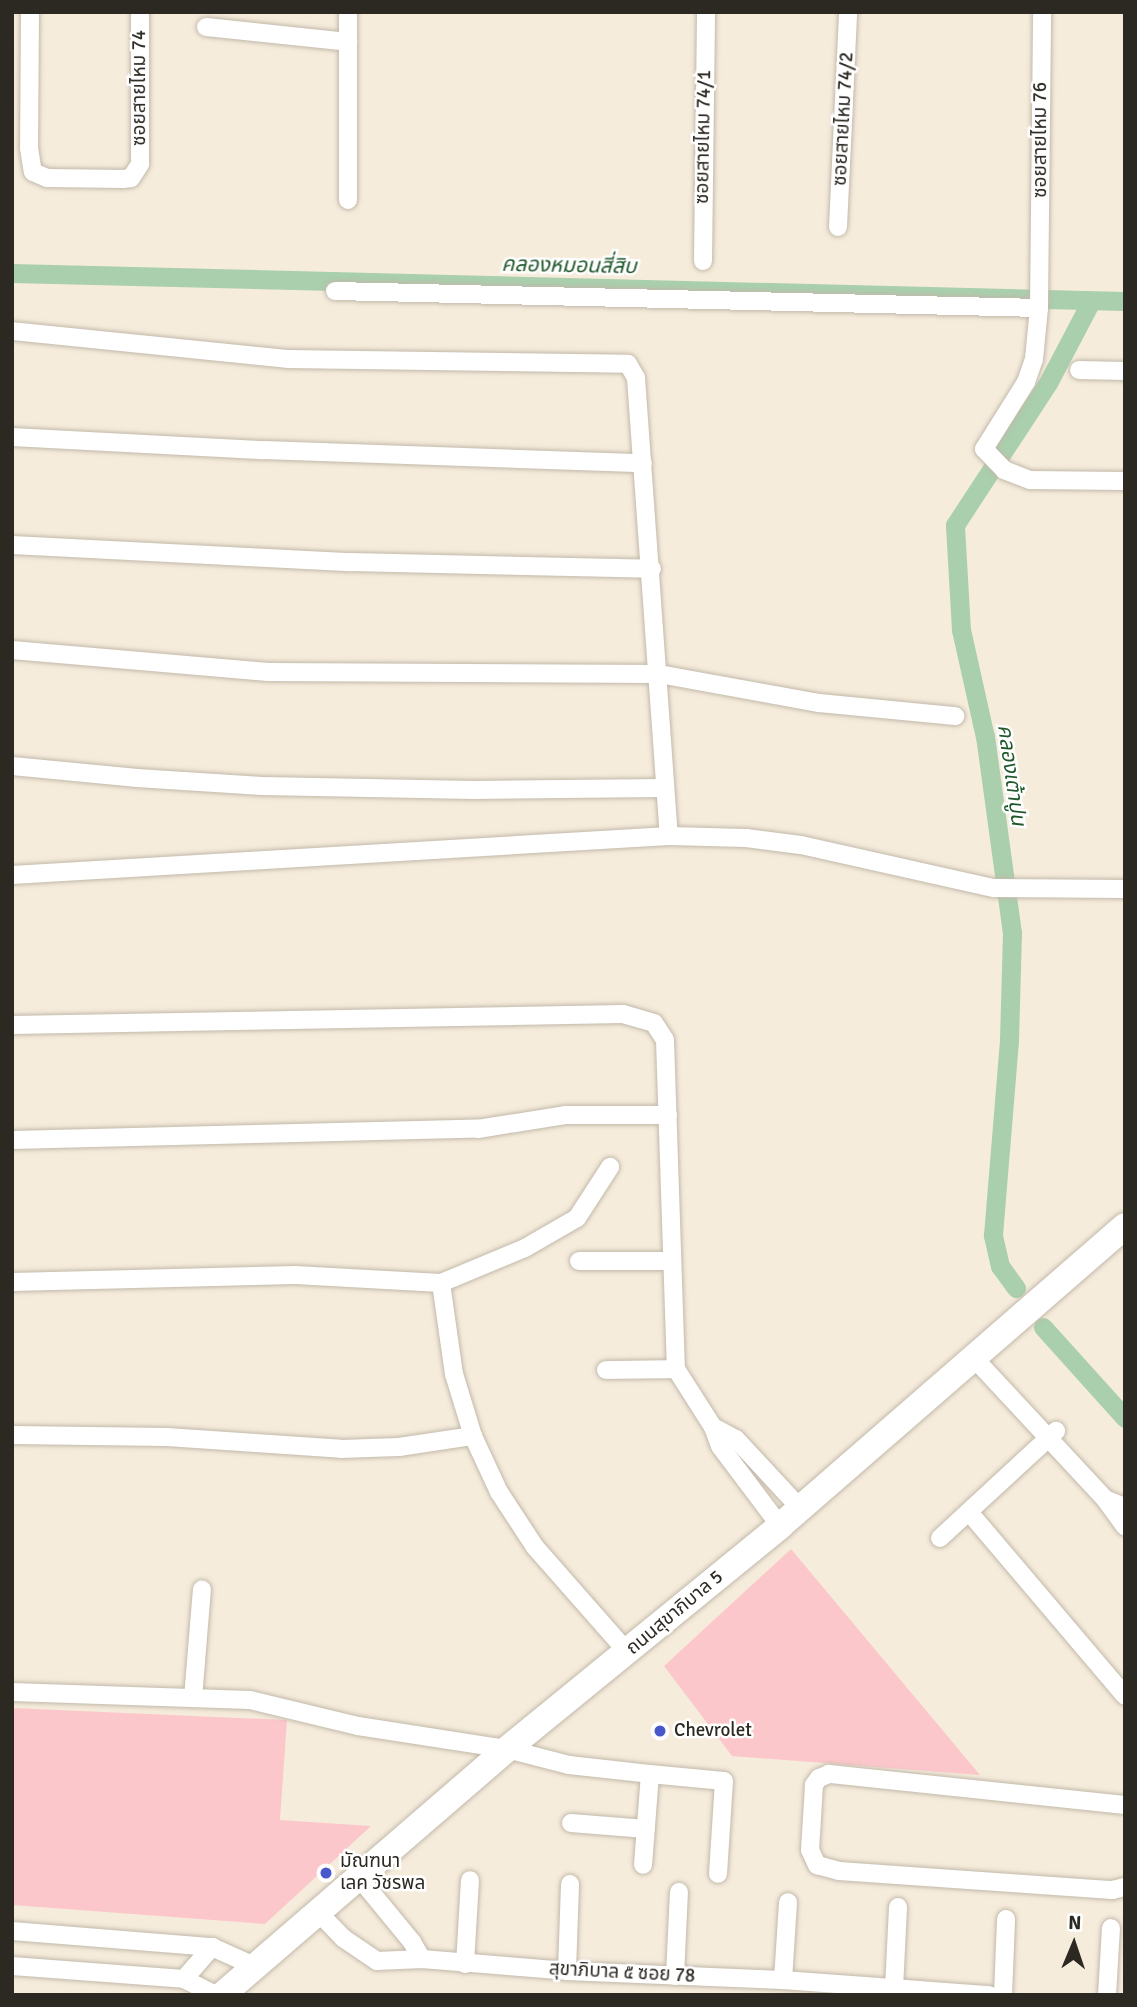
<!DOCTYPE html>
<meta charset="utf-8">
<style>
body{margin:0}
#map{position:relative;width:1137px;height:2007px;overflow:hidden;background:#f6ecdc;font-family:Signika,"Noto Sans Thai",sans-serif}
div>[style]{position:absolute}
.green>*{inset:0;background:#fcc7cb}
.canal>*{height:19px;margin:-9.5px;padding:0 9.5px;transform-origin:9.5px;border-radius:9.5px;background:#a9cfad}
.roads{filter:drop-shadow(0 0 2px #c2b9aa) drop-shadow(0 0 2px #c2b9aa)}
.minor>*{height:18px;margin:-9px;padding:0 9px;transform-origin:9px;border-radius:9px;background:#fff}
.secondary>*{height:26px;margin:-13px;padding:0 13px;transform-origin:13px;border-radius:13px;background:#fff}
.dots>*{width:19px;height:19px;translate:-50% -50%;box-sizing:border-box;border:4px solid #fff;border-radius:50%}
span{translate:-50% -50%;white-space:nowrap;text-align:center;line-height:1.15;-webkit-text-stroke:5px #fff;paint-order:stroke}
.street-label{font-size:19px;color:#2c2822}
.poi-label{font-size:19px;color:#2c2822}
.left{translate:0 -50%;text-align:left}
.water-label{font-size:21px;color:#20582c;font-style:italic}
.frame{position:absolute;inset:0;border:14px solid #2c2822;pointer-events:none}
.north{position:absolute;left:1039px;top:1909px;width:70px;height:70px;-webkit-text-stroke:5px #fff;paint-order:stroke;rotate:2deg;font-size:19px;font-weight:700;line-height:28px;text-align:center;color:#2c2822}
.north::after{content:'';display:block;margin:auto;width:24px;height:32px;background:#2c2822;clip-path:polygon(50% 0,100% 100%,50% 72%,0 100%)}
</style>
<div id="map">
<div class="green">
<i style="clip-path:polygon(791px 1549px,980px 1775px,732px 1756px,664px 1666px)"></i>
<i style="clip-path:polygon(12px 1708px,287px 1720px,280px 1820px,371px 1826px,265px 1924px,12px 1905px)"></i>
</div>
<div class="canal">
<i style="left:12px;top:273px;width:1113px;rotate:1.44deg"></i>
<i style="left:1016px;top:1288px;width:27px;rotate:-126deg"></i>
<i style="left:1000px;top:1266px;width:32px;rotate:-103deg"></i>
<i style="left:993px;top:1235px;width:196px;rotate:-85.3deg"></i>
<i style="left:1009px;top:1040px;width:107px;rotate:-88.4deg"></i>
<i style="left:1012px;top:933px;width:198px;rotate:-97.8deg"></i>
<i style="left:985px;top:737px;width:110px;rotate:-102.6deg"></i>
<i style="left:961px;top:630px;width:105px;rotate:-93.3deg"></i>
<i style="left:955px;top:525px;width:170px;rotate:-56.8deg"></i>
<i style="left:1048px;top:383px;width:93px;rotate:-62.3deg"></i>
<i style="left:1043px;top:1327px;width:122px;rotate:48deg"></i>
</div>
<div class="roads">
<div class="minor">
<i style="left:30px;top:12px;width:136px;rotate:90.4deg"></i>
<i style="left:29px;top:148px;width:24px;rotate:81deg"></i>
<i style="left:33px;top:172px;width:15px;rotate:23deg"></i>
<i style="left:47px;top:178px;width:76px;rotate:0.8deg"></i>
<i style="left:123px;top:179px;width:8px;rotate:-7deg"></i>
<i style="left:131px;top:178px;width:17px;rotate:-57deg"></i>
<i style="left:140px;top:164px;width:152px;rotate:-90deg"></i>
<i style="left:348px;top:12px;width:188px;rotate:90deg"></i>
<i style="left:206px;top:27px;width:143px;rotate:6deg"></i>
<i style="left:838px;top:227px;width:215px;rotate:-87.3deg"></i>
<i style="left:703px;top:261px;width:249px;rotate:-89.3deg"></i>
<i style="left:335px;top:291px;width:704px;rotate:1.38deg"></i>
<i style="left:1039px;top:308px;width:296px;rotate:-89.4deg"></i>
<i style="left:1039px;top:308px;width:51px;rotate:95.6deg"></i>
<i style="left:1034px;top:359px;width:24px;rotate:109deg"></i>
<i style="left:1026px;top:382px;width:79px;rotate:122.1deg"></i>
<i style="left:984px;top:449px;width:29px;rotate:46deg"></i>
<i style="left:1004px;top:470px;width:28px;rotate:21deg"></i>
<i style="left:1030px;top:480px;width:95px;rotate:0.6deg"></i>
<i style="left:12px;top:331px;width:277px;rotate:5.8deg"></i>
<i style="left:288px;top:359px;width:340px;rotate:0.8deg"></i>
<i style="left:628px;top:364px;width:16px;rotate:60deg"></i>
<i style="left:636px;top:378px;width:459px;rotate:85.9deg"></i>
<i style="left:1079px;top:370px;width:46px;rotate:1.2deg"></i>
<i style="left:12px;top:437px;width:252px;rotate:3deg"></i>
<i style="left:264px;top:450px;width:379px;rotate:2deg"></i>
<i style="left:12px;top:545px;width:339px;rotate:2.9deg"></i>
<i style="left:351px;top:562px;width:301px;rotate:1.3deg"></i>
<i style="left:12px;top:650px;width:257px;rotate:4.9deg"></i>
<i style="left:268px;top:672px;width:391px;rotate:0.3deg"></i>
<i style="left:659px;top:674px;width:163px;rotate:10.3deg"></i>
<i style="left:819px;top:703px;width:137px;rotate:5.5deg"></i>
<i style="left:12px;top:766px;width:126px;rotate:5.5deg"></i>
<i style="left:137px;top:778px;width:125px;rotate:3.7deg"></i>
<i style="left:262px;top:786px;width:212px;rotate:1.1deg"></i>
<i style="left:474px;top:790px;width:191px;rotate:-0.6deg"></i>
<i style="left:12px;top:875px;width:658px;rotate:-3.4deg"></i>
<i style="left:669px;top:836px;width:77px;rotate:1.5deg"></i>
<i style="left:746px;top:838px;width:55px;rotate:7.3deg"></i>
<i style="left:801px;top:845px;width:198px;rotate:12.6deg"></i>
<i style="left:994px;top:888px;width:131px;rotate:0.4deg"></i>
<i style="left:12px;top:1025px;width:611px;rotate:-1.03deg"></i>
<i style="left:623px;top:1014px;width:32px;rotate:16deg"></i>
<i style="left:654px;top:1023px;width:20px;rotate:57deg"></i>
<i style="left:665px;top:1040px;width:329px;rotate:88.1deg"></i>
<i style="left:676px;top:1369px;width:69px;rotate:57.5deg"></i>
<i style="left:713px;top:1427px;width:20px;rotate:70deg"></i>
<i style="left:720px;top:1446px;width:100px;rotate:53.1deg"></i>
<i style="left:12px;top:1140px;width:466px;rotate:-1.4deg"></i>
<i style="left:478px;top:1129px;width:88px;rotate:-9.1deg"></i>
<i style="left:565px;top:1115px;width:103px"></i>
<i style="left:579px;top:1261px;width:92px"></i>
<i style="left:12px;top:1282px;width:283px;rotate:-1.4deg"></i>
<i style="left:295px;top:1275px;width:146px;rotate:3.1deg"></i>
<i style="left:441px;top:1283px;width:92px;rotate:81.9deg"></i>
<i style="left:454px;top:1374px;width:65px;rotate:73deg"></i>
<i style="left:473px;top:1436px;width:62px;rotate:65.1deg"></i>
<i style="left:499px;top:1492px;width:66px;rotate:56.8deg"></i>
<i style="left:535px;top:1547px;width:141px;rotate:48.7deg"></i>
<i style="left:441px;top:1283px;width:91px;rotate:-22.6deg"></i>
<i style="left:525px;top:1248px;width:60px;rotate:-30deg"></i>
<i style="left:577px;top:1218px;width:61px;rotate:-57.1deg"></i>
<i style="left:974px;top:1358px;width:192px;rotate:47.1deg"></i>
<i style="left:1105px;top:1499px;width:22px;rotate:22deg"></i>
<i style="left:606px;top:1370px;width:70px;rotate:-0.8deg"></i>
<i style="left:713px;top:1427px;width:26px;rotate:28deg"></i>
<i style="left:736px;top:1439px;width:94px;rotate:47.2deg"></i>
<i style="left:12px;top:1435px;width:155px;rotate:0.7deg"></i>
<i style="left:167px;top:1437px;width:174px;rotate:3.9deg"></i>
<i style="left:341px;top:1449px;width:58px;rotate:-2deg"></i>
<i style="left:399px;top:1447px;width:75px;rotate:-8.5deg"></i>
<i style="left:1105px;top:1499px;width:34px;rotate:54deg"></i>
<i style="left:969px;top:1512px;width:241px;rotate:49.7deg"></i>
<i style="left:940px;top:1538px;width:158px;rotate:-42.7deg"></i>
<i style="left:12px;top:1692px;width:238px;rotate:1.9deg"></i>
<i style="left:250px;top:1700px;width:111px;rotate:13.5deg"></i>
<i style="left:358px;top:1726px;width:151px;rotate:8.8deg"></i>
<i style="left:507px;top:1749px;width:64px;rotate:14.5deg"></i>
<i style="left:569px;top:1765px;width:81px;rotate:6.3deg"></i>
<i style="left:650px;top:1774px;width:91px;rotate:94.4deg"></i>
<i style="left:193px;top:1698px;width:109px;rotate:-85.3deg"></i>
<i style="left:650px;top:1774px;width:74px;rotate:5.4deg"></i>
<i style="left:724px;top:1781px;width:93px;rotate:93.7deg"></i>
<i style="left:1125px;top:1805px;width:298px;rotate:-174deg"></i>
<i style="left:829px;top:1774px;width:11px;rotate:158deg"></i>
<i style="left:819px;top:1778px;width:9px;rotate:126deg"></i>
<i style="left:814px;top:1785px;width:65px;rotate:93.5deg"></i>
<i style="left:810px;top:1850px;width:17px;rotate:65deg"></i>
<i style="left:817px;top:1865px;width:23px;rotate:15deg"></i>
<i style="left:839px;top:1871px;width:274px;rotate:4deg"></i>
<i style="left:1112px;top:1890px;width:13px;rotate:-13deg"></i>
<i style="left:571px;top:1823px;width:75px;rotate:4.6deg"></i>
<i style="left:357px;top:1875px;width:87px;rotate:50.6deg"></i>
<i style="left:412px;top:1942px;width:20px;rotate:60deg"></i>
<i style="left:317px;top:1911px;width:37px;rotate:46deg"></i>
<i style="left:343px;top:1938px;width:41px;rotate:34.1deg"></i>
<i style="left:377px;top:1961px;width:45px;rotate:-2.5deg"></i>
<i style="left:422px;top:1959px;width:145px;rotate:4.7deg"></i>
<i style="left:567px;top:1971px;width:216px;rotate:2.4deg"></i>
<i style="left:783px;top:1980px;width:207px;rotate:4.2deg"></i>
<i style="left:12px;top:1931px;width:201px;rotate:4.6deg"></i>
<i style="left:212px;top:1947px;width:46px;rotate:24.3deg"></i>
<i style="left:465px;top:1964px;width:84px;rotate:-86.6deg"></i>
<i style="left:12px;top:1966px;width:172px;rotate:4.3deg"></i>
<i style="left:184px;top:1979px;width:36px;rotate:27deg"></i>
<i style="left:567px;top:1971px;width:87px;rotate:-88deg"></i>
<i style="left:675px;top:1976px;width:84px;rotate:-87.3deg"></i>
<i style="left:184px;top:1979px;width:43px;rotate:-48.8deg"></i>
<i style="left:783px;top:1980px;width:78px;rotate:-86.3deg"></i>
<i style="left:894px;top:1989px;width:82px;rotate:-87.2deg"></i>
<i style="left:1003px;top:1995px;width:76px;rotate:-87.7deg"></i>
<i style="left:1107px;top:1995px;width:67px;rotate:-86.6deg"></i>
</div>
<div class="secondary">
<i style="left:222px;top:1995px;width:376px;rotate:-40.8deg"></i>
<i style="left:507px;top:1749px;width:353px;rotate:-39.2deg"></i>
<i style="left:780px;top:1526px;width:457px;rotate:-41deg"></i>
</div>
</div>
<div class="dots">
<i style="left:660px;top:1731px;background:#4957cc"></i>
<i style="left:326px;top:1873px;background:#4957cc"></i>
</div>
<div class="street-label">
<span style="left:140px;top:88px;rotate:-90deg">ซอยสายไหม 74</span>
<span style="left:844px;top:119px;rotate:-87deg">ซอยสายไหม 74/2</span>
<span style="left:704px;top:137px;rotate:-89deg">ซอยสายไหม 74/1</span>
<span style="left:1041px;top:140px;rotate:-90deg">ซอยสายไหม 76</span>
<span style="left:675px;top:1613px;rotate:-40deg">ถนนสุขาภิบาล 5</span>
<span style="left:622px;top:1973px;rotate:3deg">สุขาภิบาล ๕ ซอย 78</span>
</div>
<div class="poi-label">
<span class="left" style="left:674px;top:1731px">Chevrolet</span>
<span class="left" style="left:340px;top:1873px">มัณฑนา<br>เลค วัชรพล</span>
</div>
<div class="water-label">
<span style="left:569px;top:265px;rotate:1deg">คลองหมอนสี่สิบ</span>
<span style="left:1012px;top:775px;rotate:82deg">คลองเต้าปูน</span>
</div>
<div class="frame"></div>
<div class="north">N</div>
</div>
